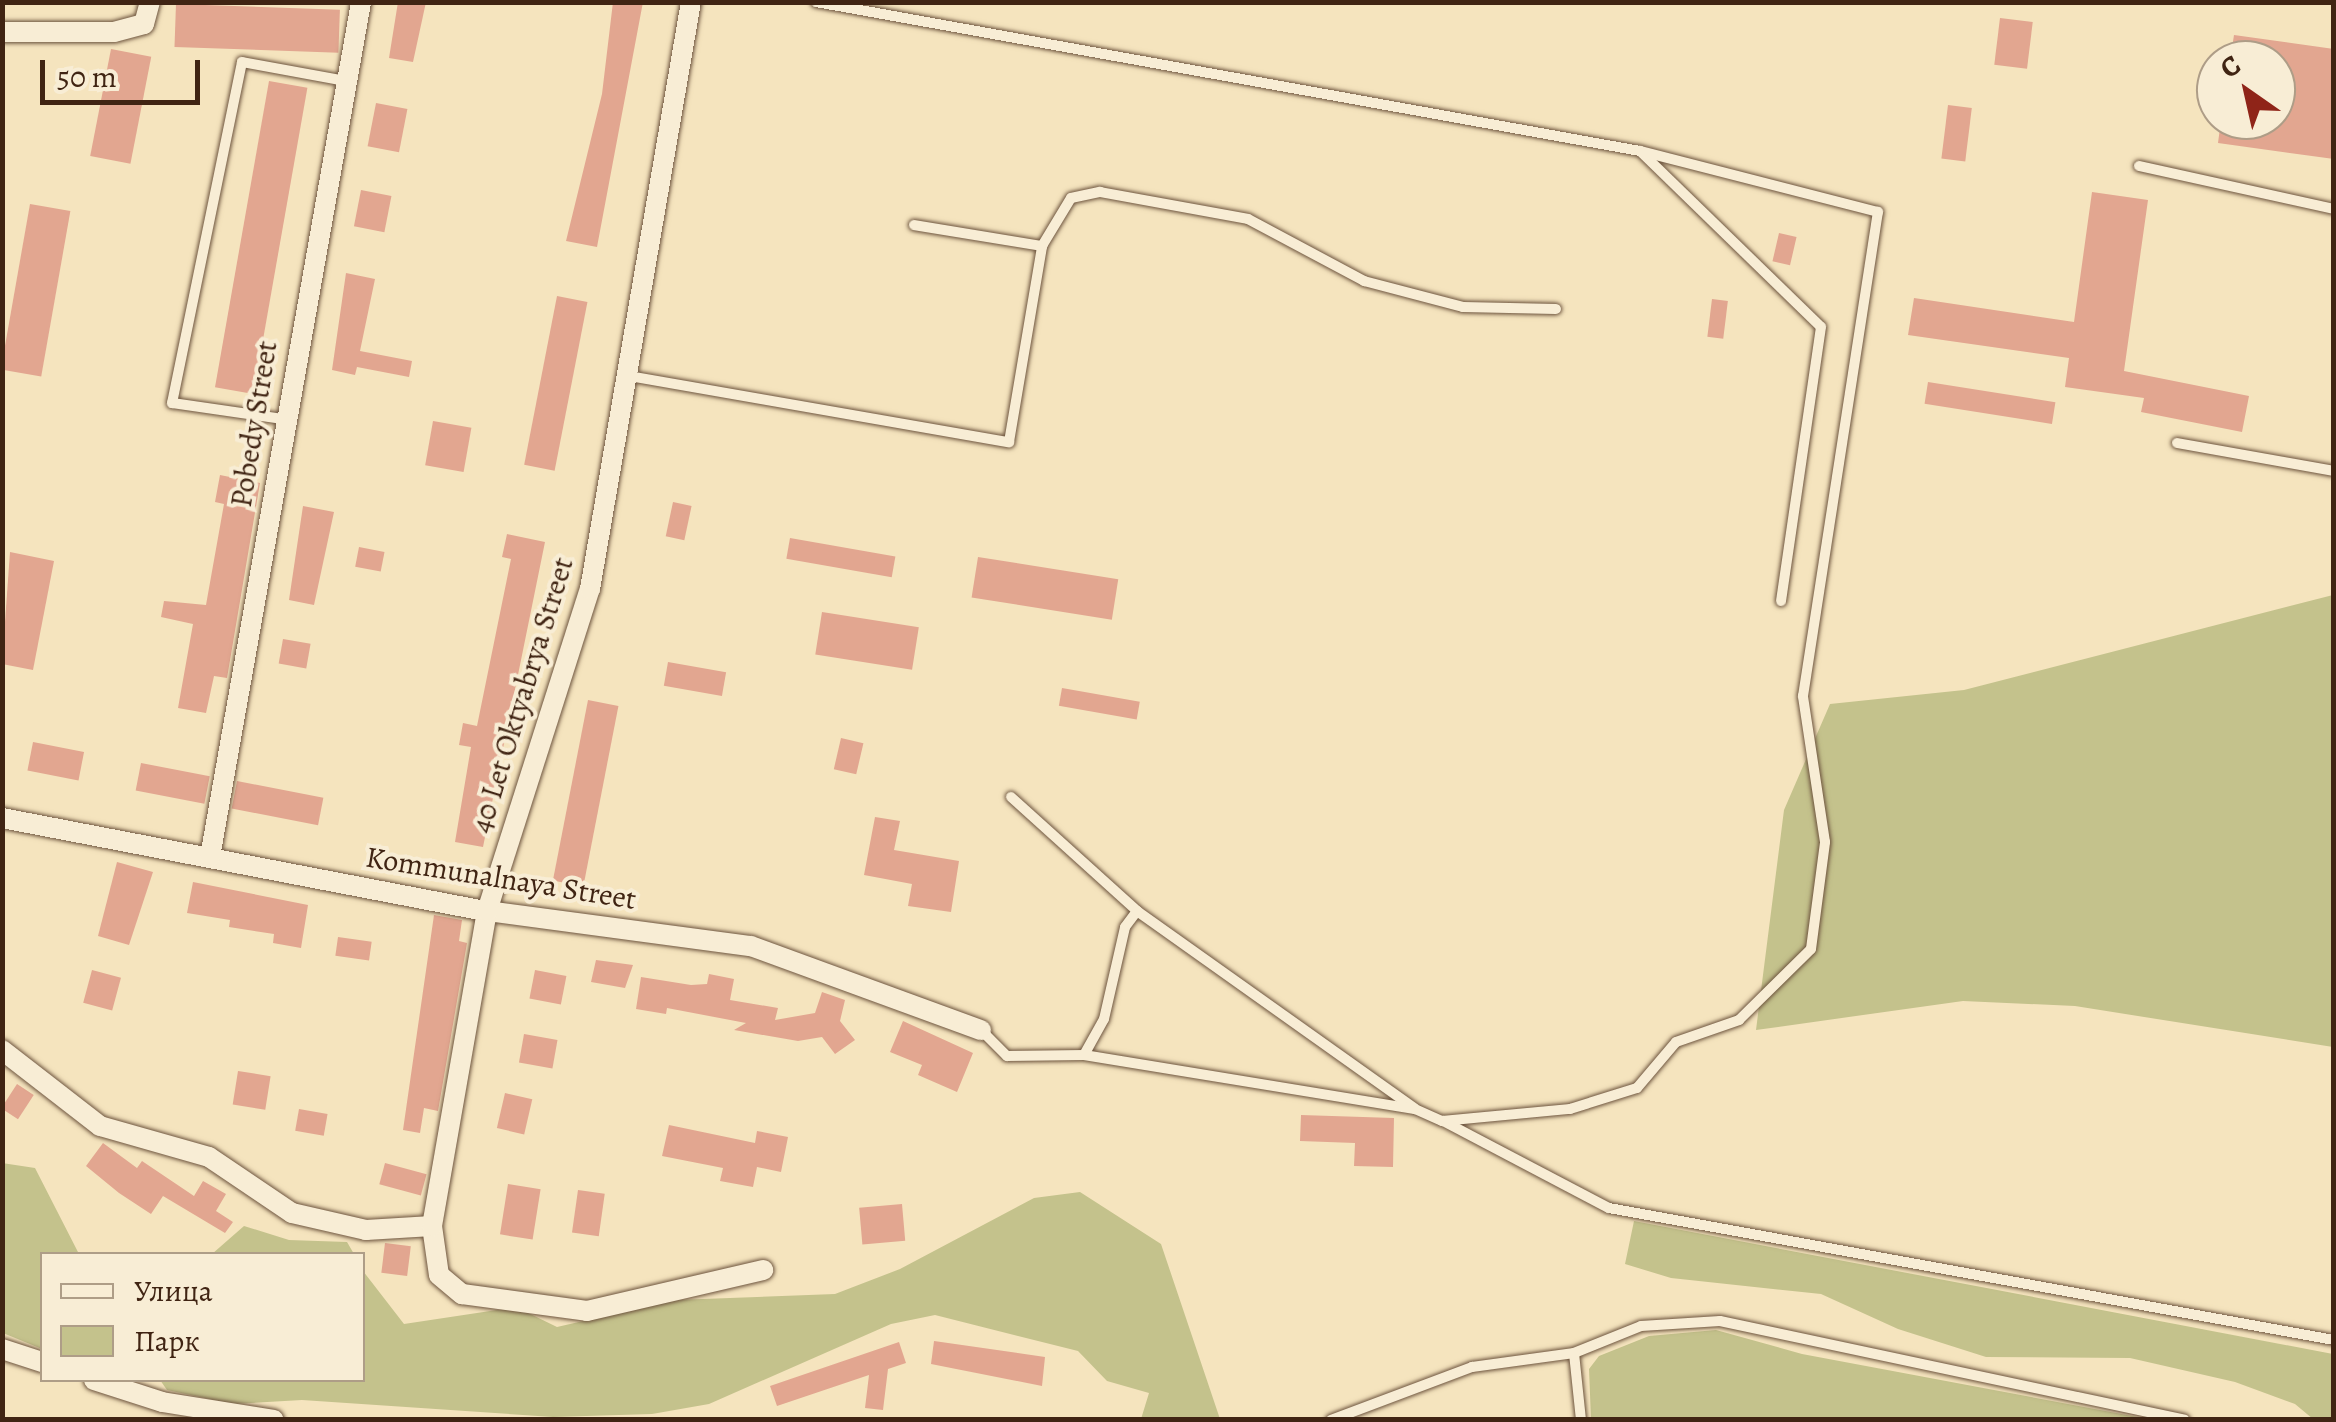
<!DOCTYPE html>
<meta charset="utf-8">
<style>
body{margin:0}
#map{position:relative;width:2336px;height:1422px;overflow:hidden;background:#f5e4be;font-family:Alegreya,serif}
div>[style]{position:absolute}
.green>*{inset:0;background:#c4c28c}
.building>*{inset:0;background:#e2a690;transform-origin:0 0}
.roads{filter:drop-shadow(0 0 2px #6d543e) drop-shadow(0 0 2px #6d543e)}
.lane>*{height:10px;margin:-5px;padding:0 5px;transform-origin:5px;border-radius:5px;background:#f8edd5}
.street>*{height:20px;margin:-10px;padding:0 10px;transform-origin:10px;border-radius:10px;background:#f8edd5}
span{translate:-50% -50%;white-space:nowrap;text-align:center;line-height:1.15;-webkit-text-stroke:8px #f8edd5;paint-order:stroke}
.street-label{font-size:30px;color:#402413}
.frame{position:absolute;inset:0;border:5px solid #402413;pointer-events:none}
.legend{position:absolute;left:40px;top:1252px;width:325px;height:130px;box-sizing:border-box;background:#f8edd5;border:2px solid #ae9d87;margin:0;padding:12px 18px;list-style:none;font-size:30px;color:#402413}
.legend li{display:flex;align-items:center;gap:20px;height:50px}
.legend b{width:50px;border:2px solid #ae9d87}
.north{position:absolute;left:2196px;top:40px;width:100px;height:100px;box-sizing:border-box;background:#f8edd5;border:2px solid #ae9d87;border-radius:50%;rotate:326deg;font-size:28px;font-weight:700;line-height:40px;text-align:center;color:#402413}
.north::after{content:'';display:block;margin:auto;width:35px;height:45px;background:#8f2418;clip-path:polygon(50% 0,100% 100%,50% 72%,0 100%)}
.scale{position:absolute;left:40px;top:60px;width:160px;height:45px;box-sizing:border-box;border:5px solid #402413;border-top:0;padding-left:12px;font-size:30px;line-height:35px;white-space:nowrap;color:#402413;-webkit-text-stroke:8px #f8edd5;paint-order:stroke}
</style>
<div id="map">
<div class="green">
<i style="clip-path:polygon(2333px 595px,2333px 1047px,2075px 1006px,1963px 1001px,1756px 1030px,1784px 810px,1830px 704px,1964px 690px)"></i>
<i style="clip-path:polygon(2px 1163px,35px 1168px,79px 1254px,42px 1254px,42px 1349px,3px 1333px)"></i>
<i style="clip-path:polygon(1080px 1192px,1161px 1244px,1220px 1419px,1141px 1419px,1149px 1393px,1107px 1381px,1078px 1351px,935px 1315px,891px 1324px,709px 1404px,652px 1414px,553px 1417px,302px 1400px,233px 1404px,167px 1390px,160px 1380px,362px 1380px,363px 1271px,404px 1324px,516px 1307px,557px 1327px,675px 1300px,835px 1294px,900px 1269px,1034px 1198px)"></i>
<i style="clip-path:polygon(1634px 1221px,2333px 1354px,2333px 1419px,2313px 1419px,2295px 1404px,2235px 1382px,2130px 1358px,1986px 1357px,1898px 1329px,1821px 1294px,1671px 1278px,1625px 1264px)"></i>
<i style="clip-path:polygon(244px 1226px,289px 1240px,347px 1242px,354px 1254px,212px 1254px)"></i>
<i style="clip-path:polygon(1716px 1330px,1802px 1354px,2148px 1419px,1591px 1419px,1589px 1369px,1599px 1356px,1649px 1336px)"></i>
</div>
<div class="building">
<i style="clip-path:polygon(398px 2px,426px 2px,413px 62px,389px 58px)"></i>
<i style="clip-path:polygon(613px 2px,643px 2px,597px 247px,566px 241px,602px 94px)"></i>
<i style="left:176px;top:4px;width:164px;height:43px;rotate:2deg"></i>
<i style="left:2000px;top:18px;width:33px;height:47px;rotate:7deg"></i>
<i style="clip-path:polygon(2234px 35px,2334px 49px,2334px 159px,2218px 143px,2221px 120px,2276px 120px,2276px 60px,2230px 60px)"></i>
<i style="left:111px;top:49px;width:41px;height:109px;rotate:11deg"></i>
<i style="left:269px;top:81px;width:39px;height:311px;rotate:10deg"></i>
<i style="left:376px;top:103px;width:32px;height:44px;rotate:11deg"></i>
<i style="left:1948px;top:105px;width:24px;height:54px;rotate:7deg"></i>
<i style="left:361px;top:190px;width:31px;height:37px;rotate:11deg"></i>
<i style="clip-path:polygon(2092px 192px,2148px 200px,2124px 371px,2249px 396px,2242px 432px,2141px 412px,2144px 398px,2065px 387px,2069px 358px,1908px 335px,1914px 298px,2074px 322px)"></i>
<i style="left:30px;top:204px;width:41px;height:168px;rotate:10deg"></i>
<i style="left:1779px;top:233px;width:18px;height:29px;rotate:13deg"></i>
<i style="clip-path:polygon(346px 273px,375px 279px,360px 351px,412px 361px,409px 377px,357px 367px,355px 375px,332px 370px)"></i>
<i style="left:557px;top:296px;width:31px;height:172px;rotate:11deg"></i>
<i style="left:1712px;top:299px;width:16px;height:38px;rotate:7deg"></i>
<i style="left:1928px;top:382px;width:129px;height:22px;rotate:9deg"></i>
<i style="left:433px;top:421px;width:39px;height:45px;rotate:10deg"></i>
<i style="clip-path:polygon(220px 475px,260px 483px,227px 678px,214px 676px,206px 713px,178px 708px,193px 624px,161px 617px,164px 601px,206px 605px,224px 504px,215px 502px)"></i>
<i style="left:673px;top:502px;width:19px;height:35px;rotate:12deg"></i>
<i style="clip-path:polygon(303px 506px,334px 512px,314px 605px,289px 600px)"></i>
<i style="clip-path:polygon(507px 534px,545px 542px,483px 847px,455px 842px,471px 747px,459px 745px,463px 723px,477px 726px,511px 559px,502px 557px)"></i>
<i style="left:790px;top:538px;width:107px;height:21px;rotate:10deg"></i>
<i style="left:359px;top:547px;width:26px;height:20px;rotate:11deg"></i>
<i style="clip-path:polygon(10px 552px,54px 561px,33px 670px,2px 664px)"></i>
<i style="left:978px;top:557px;width:142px;height:41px;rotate:9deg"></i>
<i style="left:822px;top:612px;width:98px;height:43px;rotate:9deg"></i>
<i style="left:283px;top:639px;width:28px;height:25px;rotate:10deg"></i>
<i style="left:668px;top:662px;width:59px;height:24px;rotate:10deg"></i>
<i style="left:1062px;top:688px;width:79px;height:18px;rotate:10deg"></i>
<i style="left:588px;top:700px;width:31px;height:184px;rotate:11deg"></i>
<i style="left:841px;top:738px;width:23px;height:32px;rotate:13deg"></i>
<i style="left:33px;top:742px;width:52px;height:29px;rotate:11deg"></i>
<i style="left:141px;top:763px;width:70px;height:28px;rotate:11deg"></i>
<i style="left:237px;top:781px;width:88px;height:28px;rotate:11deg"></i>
<i style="clip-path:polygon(875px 817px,900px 821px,894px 850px,959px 861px,951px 912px,908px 906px,912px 884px,864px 875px)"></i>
<i style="clip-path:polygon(117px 862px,153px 872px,129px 945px,98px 936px)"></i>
<i style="clip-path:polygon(193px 882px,308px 905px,301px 948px,273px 943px,274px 934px,229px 927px,230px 920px,187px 913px)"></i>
<i style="clip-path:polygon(434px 915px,462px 920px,459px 941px,467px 943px,438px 1111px,424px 1108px,420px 1133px,403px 1130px)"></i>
<i style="left:338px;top:937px;width:34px;height:19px;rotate:8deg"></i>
<i style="clip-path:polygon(596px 960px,633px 965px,625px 988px,591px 982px)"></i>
<i style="left:92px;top:970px;width:30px;height:34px;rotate:15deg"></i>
<i style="left:535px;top:970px;width:32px;height:29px;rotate:11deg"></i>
<i style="clip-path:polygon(709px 974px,734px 979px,730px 1000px,778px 1008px,775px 1020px,815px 1013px,822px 992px,845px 1000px,840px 1021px,855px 1040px,835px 1054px,822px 1037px,798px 1041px,734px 1030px,746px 1023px,667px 1008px,666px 1014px,636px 1009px,641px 977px,691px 985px,707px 984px)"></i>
<i style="clip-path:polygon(903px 1021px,973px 1053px,957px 1092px,918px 1075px,922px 1065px,890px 1052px)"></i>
<i style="left:524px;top:1034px;width:34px;height:29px;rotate:10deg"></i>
<i style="left:238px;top:1071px;width:33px;height:34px;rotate:9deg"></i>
<i style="left:17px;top:1084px;width:20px;height:29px;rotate:33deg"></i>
<i style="left:505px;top:1093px;width:28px;height:36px;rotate:13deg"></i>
<i style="left:299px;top:1109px;width:29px;height:22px;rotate:10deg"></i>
<i style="clip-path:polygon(1301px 1115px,1394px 1118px,1393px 1167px,1354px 1166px,1355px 1143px,1300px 1141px)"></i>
<i style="clip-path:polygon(669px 1125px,755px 1143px,757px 1131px,788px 1137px,781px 1172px,757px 1167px,753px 1187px,720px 1181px,723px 1168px,662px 1156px)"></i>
<i style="clip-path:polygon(103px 1143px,137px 1168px,142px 1161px,194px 1196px,203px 1181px,226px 1194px,216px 1211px,233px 1222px,225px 1233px,163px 1196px,151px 1214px,119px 1193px,86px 1166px)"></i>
<i style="left:385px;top:1163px;width:43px;height:22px;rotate:15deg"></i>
<i style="left:508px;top:1184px;width:33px;height:51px;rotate:9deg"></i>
<i style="left:578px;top:1190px;width:27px;height:43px;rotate:8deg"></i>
<i style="left:902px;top:1204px;width:37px;height:43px;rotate:85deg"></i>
<i style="left:385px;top:1243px;width:26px;height:30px;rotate:7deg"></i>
<i style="clip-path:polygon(934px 1341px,1045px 1357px,1042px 1386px,931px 1364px)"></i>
<i style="clip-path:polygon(899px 1342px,906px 1363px,888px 1369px,883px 1410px,865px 1408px,869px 1375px,777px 1406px,770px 1386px)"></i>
</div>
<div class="roads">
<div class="lane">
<i style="left:816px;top:2px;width:837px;rotate:10.25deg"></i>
<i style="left:1640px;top:151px;width:252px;rotate:44.2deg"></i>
<i style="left:1821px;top:327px;width:277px;rotate:98.3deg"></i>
<i style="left:2139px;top:166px;width:200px;rotate:12.4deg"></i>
<i style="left:914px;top:225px;width:130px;rotate:9.3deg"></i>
<i style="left:629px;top:376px;width:386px;rotate:9.9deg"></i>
<i style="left:1009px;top:442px;width:199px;rotate:-80.4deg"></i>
<i style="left:1042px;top:246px;width:56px;rotate:-58.9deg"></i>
<i style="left:1071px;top:198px;width:30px;rotate:-12deg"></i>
<i style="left:1100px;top:192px;width:150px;rotate:10.3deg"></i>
<i style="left:1248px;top:219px;width:132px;rotate:28.1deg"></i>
<i style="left:1364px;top:281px;width:102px;rotate:14.7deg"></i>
<i style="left:1463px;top:307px;width:93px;rotate:1.2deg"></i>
<i style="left:283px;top:419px;width:112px;rotate:-171.8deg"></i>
<i style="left:172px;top:403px;width:348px;rotate:-78.4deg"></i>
<i style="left:242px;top:62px;width:106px;rotate:10.4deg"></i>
<i style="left:2177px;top:443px;width:159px;rotate:10.1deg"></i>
<i style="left:1011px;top:797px;width:170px;rotate:42.1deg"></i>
<i style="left:1137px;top:911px;width:340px;rotate:35.4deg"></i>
<i style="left:981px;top:1030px;width:37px;rotate:45deg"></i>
<i style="left:1007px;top:1056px;width:77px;rotate:-0.7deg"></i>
<i style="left:1084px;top:1055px;width:335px;rotate:9.3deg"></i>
<i style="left:1415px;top:1109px;width:30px;rotate:24deg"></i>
<i style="left:1442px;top:1121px;width:129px;rotate:-5.4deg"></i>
<i style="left:1570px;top:1109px;width:70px;rotate:-17.4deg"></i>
<i style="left:1637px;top:1088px;width:60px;rotate:-49.7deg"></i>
<i style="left:1676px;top:1042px;width:67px;rotate:-19.2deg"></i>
<i style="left:1739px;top:1020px;width:101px;rotate:-44.6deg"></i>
<i style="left:1811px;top:949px;width:108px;rotate:-82.5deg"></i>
<i style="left:1825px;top:842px;width:148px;rotate:-98.6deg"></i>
<i style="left:1803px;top:696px;width:490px;rotate:-81.2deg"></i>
<i style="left:1878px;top:212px;width:246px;rotate:-165.6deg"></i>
<i style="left:1084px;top:1055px;width:41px;rotate:-60.9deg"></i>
<i style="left:1104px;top:1019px;width:94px;rotate:-77.1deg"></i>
<i style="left:1125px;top:927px;width:20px;rotate:-53deg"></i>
<i style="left:1443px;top:1121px;width:187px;rotate:27.7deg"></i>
<i style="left:1609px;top:1208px;width:737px;rotate:10.32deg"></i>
<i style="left:1331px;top:1420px;width:151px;rotate:-20.6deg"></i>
<i style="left:1472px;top:1367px;width:103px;rotate:-7.8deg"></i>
<i style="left:1581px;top:1420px;width:67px;rotate:-96deg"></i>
<i style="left:1574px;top:1353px;width:72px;rotate:-21.9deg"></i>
<i style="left:1641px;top:1326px;width:79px;rotate:-3.6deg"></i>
<i style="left:1720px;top:1321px;width:475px;rotate:12deg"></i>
</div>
<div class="street">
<i style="left:2px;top:32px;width:112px"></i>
<i style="left:114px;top:32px;width:31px;rotate:-15deg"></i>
<i style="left:144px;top:24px;width:23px;rotate:-75deg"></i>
<i style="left:2px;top:818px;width:494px;rotate:10.9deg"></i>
<i style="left:487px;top:911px;width:266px;rotate:7.6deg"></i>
<i style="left:751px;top:946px;width:245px;rotate:20.1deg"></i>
<i style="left:210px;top:857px;width:868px;rotate:-79.98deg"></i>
<i style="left:2px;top:1050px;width:124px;rotate:37.8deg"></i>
<i style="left:100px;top:1126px;width:113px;rotate:15.9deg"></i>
<i style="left:209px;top:1157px;width:100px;rotate:34deg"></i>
<i style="left:292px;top:1213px;width:76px;rotate:12.9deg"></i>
<i style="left:366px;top:1230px;width:66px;rotate:-3.5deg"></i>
<i style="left:432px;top:1226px;width:49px;rotate:81.9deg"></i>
<i style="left:439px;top:1275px;width:30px;rotate:40deg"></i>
<i style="left:462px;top:1294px;width:126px;rotate:7.7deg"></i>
<i style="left:587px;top:1311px;width:181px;rotate:-13.1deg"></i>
<i style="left:432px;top:1226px;width:320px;rotate:-80.1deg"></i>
<i style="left:487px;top:911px;width:338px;rotate:-72.3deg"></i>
<i style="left:590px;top:589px;width:596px;rotate:-80.24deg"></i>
<i style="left:2px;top:1349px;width:42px;rotate:18deg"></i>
<i style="left:94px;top:1380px;width:71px;rotate:17.9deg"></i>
<i style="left:162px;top:1402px;width:113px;rotate:9.1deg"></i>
</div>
</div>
<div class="street-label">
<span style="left:254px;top:424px;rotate:-81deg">Pobedy Street</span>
<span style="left:522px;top:695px;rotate:-73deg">40 Let Oktyabrya Street</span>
<span style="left:501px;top:878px;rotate:9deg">Kommunalnaya Street</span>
</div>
<div class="frame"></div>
<ul class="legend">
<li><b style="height:12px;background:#f8edd5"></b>Улица</li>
<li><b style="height:28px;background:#c4c28c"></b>Парк</li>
</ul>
<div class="north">С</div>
<div class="scale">50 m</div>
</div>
